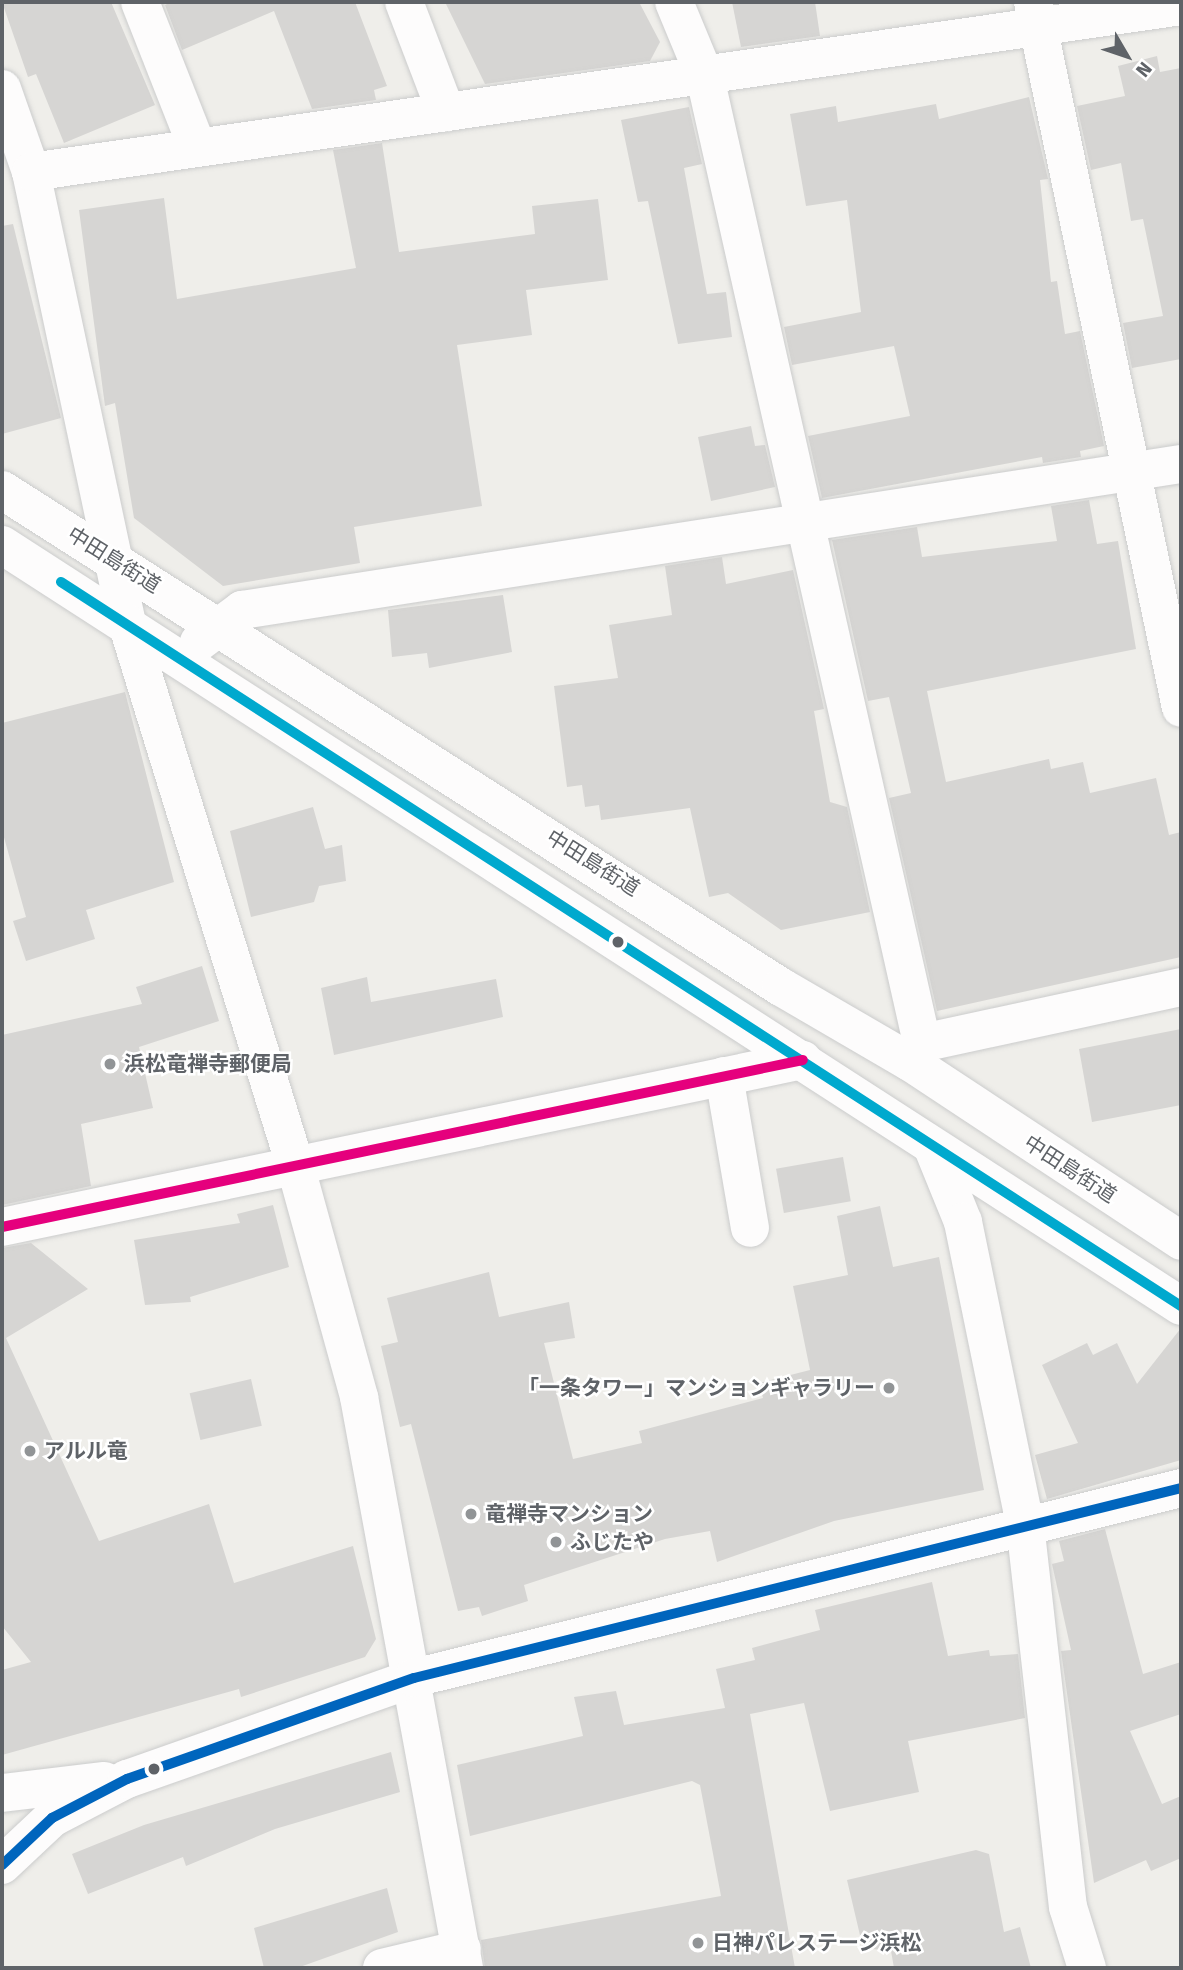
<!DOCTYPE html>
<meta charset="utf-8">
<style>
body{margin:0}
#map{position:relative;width:1183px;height:1970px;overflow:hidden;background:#efeeea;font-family:"Fira Sans","Noto Sans JP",sans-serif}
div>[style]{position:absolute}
.building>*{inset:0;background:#d6d5d3;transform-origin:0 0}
.roads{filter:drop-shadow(0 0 2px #cbcccc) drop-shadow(0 0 2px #cbcccc)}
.minor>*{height:38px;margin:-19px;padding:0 19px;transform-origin:19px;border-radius:19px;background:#fdfcfc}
.bus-1>*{height:10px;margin:-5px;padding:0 5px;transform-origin:5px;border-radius:5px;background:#00a9ce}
.bus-2>*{height:10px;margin:-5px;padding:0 5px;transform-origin:5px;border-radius:5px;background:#e5007d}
.bus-3>*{height:10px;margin:-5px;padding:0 5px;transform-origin:5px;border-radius:5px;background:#0065bd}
.dots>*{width:19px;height:19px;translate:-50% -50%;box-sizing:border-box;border:4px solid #fff;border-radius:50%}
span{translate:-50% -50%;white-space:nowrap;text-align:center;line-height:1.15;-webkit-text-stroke:5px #fff;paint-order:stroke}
.street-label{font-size:21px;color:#5f6368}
.poi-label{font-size:21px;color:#5f6368;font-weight:700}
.left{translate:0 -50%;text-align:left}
.right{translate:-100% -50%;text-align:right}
.frame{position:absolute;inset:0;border:4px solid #5f6368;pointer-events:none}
.north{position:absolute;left:1092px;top:21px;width:70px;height:70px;-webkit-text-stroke:5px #fff;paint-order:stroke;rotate:129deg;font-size:19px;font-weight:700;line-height:28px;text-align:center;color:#5f6368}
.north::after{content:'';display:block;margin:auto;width:24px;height:32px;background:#5f6368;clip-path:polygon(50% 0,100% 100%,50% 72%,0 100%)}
</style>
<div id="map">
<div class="building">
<i style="clip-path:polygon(2px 2px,111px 2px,155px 105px,64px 143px,36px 74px,28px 77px)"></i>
<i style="clip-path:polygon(171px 2px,355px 2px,387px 86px,374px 90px,376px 100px,312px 109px,274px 11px,182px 50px,165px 5px)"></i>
<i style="clip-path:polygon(445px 2px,639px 2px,660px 42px,650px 61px,485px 84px)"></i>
<i style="clip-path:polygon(732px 2px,815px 2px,820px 36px,741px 47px)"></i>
<i style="clip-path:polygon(1157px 56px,1160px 72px,1181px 68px,1181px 359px,1132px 368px,1123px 323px,1163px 316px,1143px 219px,1131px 221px,1121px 163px,1091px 170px,1077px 106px,1125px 96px,1118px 66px)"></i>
<i style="clip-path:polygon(1029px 97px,1048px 179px,1040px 180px,1051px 282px,1057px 281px,1065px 334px,1080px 331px,1104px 446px,1080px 451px,1081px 457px,1043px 463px,1042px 457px,822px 498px,808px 436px,910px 416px,894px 346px,792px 365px,784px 327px,861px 312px,847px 200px,806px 206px,790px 114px,836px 106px,838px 122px,936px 104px,939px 119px)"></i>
<i style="clip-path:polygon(689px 107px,702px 164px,684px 168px,707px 294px,726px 292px,732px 337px,678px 344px,648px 201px,638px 202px,621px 120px)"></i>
<i style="clip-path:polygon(382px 143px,399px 252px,535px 234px,532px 206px,598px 199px,608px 280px,526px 290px,532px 335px,457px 345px,482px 506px,354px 527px,360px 563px,223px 586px,134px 518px,115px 403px,105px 406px,79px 210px,164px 198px,177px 299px,356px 268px,333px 150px)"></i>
<i style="clip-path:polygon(13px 224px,61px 418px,2px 434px,2px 226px)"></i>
<i style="clip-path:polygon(751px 426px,755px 446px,765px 445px,775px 487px,711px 501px,698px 437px)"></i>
<i style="clip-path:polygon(1089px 500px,1097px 544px,1118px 541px,1136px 649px,927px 691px,946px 782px,1049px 759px,1051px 769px,1083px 762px,1090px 793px,1156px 778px,1169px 835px,1181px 832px,1181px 957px,937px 1011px,889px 798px,911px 793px,889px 697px,868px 701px,832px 540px,917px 527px,922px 557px,1057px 541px,1051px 506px)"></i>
<i style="clip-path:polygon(722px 557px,726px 584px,793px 570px,824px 709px,814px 711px,830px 802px,847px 807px,870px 912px,781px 930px,728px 893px,709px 897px,690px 808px,601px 820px,599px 805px,585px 807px,582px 785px,567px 787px,554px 686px,618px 678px,609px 625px,672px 615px,665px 566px)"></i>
<i style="clip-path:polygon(503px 595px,512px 652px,429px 668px,427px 653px,392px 657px,388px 610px)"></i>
<i style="clip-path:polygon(125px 692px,174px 882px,86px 910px,95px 939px,26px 961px,13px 921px,26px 917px,2px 830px,2px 723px)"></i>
<i style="clip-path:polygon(313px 807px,325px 849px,342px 845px,346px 881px,319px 886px,314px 902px,251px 917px,230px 831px)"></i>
<i style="clip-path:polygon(202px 966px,219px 1021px,139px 1047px,153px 1108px,81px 1124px,91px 1186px,2px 1205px,2px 1035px,142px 1004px,136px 987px)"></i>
<i style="clip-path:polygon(367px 977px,371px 1002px,496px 979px,503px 1017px,334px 1055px,321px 988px)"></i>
<i style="clip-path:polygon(1181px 1029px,1181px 1105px,1092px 1122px,1079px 1049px)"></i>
<i style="left:843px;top:1157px;width:45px;height:68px;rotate:80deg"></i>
<i style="clip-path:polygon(273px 1205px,289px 1267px,190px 1297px,191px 1302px,145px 1305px,134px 1240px,240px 1223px,237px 1214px)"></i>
<i style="clip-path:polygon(880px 1206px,893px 1267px,939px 1257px,984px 1490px,834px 1521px,717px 1562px,710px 1531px,665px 1539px,524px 1585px,528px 1601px,482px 1616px,479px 1607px,458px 1611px,411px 1424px,400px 1427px,381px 1346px,398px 1342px,387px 1298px,489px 1272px,499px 1317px,569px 1302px,575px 1338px,544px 1343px,573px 1459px,642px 1443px,639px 1431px,763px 1398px,759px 1383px,810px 1370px,793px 1286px,848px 1275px,837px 1216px)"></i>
<i style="clip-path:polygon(31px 1243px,88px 1289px,6px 1338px,99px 1541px,209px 1504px,234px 1583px,353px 1546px,376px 1639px,365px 1657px,241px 1697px,239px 1689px,2px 1755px,2px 1670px,31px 1662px,2px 1626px,2px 1248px)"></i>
<i style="clip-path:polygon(1181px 1328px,1181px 1460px,1047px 1499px,1035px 1455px,1078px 1443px,1042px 1365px,1087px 1343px,1093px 1355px,1117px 1343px,1137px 1384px)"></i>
<i style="left:251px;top:1379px;width:48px;height:63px;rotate:77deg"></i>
<i style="clip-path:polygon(1105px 1529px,1143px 1674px,1181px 1662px,1181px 1714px,1130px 1731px,1162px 1804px,1181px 1796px,1181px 1858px,1151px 1871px,1146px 1860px,1094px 1883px,1061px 1651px,1071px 1650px,1052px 1564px,1064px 1561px,1059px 1541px)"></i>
<i style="clip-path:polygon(932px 1582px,948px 1656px,989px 1650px,990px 1656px,1018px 1654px,1025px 1718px,908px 1741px,919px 1792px,830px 1811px,804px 1703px,750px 1714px,795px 1968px,485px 1968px,481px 1940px,721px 1896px,700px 1785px,692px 1781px,470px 1836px,457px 1765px,583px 1736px,574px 1697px,616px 1691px,624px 1725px,725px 1708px,716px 1669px,755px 1660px,752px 1648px,820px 1630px,815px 1610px)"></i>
<i style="clip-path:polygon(391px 1752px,400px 1792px,275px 1829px,186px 1866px,183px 1857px,88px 1894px,72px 1854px,144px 1825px)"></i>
<i style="clip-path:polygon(976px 1850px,989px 1854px,1004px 1932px,1020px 1927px,1031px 1968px,894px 1968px,891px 1951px,863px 1948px,847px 1880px)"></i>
<i style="clip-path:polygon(387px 1888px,398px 1932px,297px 1968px,264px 1968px,254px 1928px)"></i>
</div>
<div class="roads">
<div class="minor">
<i style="left:140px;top:2px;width:156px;rotate:68.5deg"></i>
<i style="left:404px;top:2px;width:118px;rotate:69.1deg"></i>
<i style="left:674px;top:2px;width:81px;rotate:67.5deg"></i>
<i style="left:705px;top:77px;width:990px;rotate:77.34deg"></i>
<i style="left:922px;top:1043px;width:22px;rotate:122deg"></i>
<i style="left:1033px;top:2px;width:721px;rotate:78.16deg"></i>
<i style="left:2px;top:89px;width:88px;rotate:70.7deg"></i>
<i style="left:31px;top:172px;width:461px;rotate:78deg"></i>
<i style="left:127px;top:623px;width:571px;rotate:72.77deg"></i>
<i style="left:296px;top:1168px;width:238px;rotate:74.6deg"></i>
<i style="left:359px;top:1397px;width:581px;rotate:79.58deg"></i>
<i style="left:31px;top:172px;width:1162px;rotate:-8.21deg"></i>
<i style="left:2px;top:490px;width:924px;rotate:32.54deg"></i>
<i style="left:781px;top:987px;width:149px;rotate:30.2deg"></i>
<i style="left:910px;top:1062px;width:325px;rotate:33.4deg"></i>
<i style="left:2px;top:545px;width:1403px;rotate:32.84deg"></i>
<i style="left:199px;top:642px;width:54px;rotate:-36.7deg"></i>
<i style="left:242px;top:610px;width:950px;rotate:-8.84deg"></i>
<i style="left:922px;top:1043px;width:265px;rotate:-12.2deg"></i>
<i style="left:724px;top:1076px;width:154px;rotate:80.3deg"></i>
<i style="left:933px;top:1148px;width:80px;rotate:67.9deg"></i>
<i style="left:963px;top:1222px;width:308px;rotate:78.4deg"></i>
<i style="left:1025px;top:1524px;width:385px;rotate:83.6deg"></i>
<i style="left:1068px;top:1907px;width:64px;rotate:72.7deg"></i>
<i style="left:2px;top:1227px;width:818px;rotate:-11.78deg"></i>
<i style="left:2px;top:1793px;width:103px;rotate:-6.7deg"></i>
<i style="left:2px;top:1865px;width:69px;rotate:-43.2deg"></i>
<i style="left:52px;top:1818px;width:85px;rotate:-27.5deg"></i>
<i style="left:127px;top:1779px;width:304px;rotate:-19.4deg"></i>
<i style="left:414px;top:1678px;width:790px;rotate:-13.91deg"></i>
<i style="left:382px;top:1968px;width:82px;rotate:-13.4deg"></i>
</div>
</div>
<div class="bus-1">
<i style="left:61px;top:582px;width:1334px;rotate:32.88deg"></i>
</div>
<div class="bus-2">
<i style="left:2px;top:1227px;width:818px;rotate:-11.78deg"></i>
</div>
<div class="bus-3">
<i style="left:2px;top:1865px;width:69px;rotate:-43.2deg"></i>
<i style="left:52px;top:1818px;width:85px;rotate:-27.5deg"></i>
<i style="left:127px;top:1779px;width:304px;rotate:-19.4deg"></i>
<i style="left:414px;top:1678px;width:790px;rotate:-13.91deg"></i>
</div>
<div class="dots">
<i style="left:618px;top:942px;background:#5f6368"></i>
<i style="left:110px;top:1064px;background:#919496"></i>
<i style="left:889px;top:1388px;background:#919496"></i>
<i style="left:30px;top:1451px;background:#919496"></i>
<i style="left:471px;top:1514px;background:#919496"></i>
<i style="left:556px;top:1542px;background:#919496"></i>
<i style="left:154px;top:1769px;background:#5f6368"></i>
<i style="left:698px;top:1943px;background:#919496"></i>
</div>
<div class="street-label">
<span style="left:114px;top:560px;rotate:32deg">中田島街道</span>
<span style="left:593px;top:863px;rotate:32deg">中田島街道</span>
<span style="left:1070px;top:1169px;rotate:33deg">中田島街道</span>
</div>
<div class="poi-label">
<span class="left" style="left:124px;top:1064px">浜松竜禅寺郵便局</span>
<span class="right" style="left:875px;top:1388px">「一条タワー」マンションギャラリー</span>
<span class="left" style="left:44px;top:1451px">アルル竜</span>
<span class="left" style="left:485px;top:1514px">竜禅寺マンション</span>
<span class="left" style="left:570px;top:1542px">ふじたや</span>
<span class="left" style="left:712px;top:1943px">日神パレステージ浜松</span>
</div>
<div class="frame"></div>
<div class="north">N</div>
</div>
